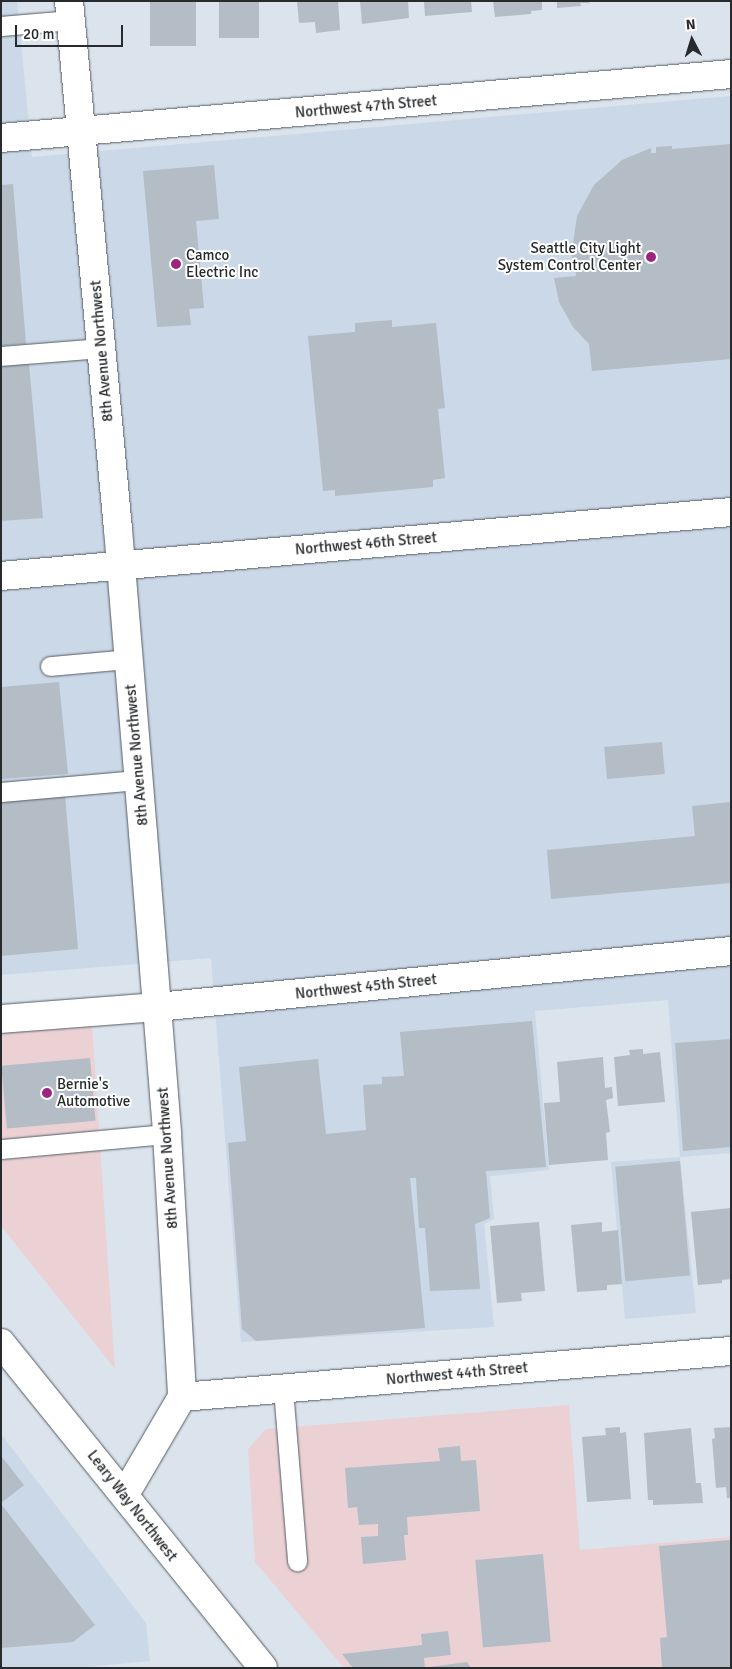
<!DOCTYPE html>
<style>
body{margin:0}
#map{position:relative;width:732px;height:1669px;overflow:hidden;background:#dbe3ed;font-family:Signika,sans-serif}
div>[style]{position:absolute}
.commercial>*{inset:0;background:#ebd1d4}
.built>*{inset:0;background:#cad8e7}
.building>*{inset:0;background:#b4bcc5;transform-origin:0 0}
.roads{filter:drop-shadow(0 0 1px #545b63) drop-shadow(0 0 1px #545b63)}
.service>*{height:19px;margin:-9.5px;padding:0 9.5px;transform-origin:9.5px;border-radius:9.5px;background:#fff}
.minor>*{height:28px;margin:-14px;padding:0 14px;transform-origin:14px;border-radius:14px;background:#fff}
.secondary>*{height:28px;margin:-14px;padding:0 14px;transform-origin:14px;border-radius:14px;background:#fff}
.dots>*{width:14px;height:14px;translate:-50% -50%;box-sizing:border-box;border:2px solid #fff;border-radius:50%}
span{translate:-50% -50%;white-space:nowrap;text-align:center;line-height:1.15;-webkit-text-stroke:4px #fff;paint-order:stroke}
.street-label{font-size:15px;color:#282b2e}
.poi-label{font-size:15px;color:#282b2e}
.right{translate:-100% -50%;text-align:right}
.left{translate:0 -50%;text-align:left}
.frame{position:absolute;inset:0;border:2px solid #282b2e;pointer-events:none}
.north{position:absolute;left:667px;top:15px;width:50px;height:50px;-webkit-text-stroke:4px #fff;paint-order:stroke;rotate:355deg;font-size:14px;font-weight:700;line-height:20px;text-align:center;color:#282b2e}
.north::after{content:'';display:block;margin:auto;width:18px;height:22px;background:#282b2e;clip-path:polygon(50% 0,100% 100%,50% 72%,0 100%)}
.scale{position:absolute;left:15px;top:25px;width:108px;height:22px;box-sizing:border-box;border:2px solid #282b2e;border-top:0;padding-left:6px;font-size:15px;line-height:18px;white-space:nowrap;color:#282b2e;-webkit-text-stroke:4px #fff;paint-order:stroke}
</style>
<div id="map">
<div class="commercial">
<i style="clip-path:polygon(92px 1025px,115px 1369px,1px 1226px,1px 1033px)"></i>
<i style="clip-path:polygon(569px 1405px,580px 1550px,731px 1537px,731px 1668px,344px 1668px,255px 1562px,248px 1449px,266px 1429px)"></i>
</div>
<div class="built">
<i style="clip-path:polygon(1px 1px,17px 1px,32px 157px,731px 96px,731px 1153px,680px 1157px,696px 1313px,625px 1319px,611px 1162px,680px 1157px,668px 1000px,535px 1011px,549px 1170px,490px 1176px,494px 1219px,484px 1224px,494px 1327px,241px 1342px,211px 958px,1px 975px)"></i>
<i style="clip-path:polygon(1px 1434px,146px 1623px,150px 1661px,76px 1668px,1px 1668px)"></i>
</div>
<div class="building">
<i style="left:150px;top:1px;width:46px;height:45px"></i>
<i style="left:219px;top:1px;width:40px;height:37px"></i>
<i style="clip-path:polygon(297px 1px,338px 1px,340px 30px,316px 33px,315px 22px,299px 23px)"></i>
<i style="clip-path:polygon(360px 1px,408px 1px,409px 18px,362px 24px)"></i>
<i style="clip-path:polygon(424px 1px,471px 1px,472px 12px,425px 16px)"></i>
<i style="clip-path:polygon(493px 1px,542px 1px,542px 10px,531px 11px,531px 14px,495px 17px)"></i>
<i style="clip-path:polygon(557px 1px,589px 1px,589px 3px,580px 3px,581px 6px,557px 8px)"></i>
<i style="clip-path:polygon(731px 144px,731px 359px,592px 371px,589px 344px,573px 327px,559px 302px,554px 278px,576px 276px,575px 266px,572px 266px,572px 248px,577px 247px,577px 244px,573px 244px,577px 216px,594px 185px,622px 160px,651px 148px,651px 153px,656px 153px,656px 147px,672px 146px,672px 149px)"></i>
<i style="clip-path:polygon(214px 165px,219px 219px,196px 221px,204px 308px,189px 309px,191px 325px,157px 327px,143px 171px)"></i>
<i style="clip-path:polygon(13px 184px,26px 344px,1px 346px,1px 185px)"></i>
<i style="clip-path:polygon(392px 320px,392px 327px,436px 323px,445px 408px,438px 409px,445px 478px,433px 480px,433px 487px,335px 496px,335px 490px,323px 491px,308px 336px,355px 332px,355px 323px)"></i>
<i style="clip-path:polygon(29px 364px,43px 518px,1px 521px,1px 366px)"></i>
<i style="clip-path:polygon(59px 682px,68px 774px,1px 779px,1px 687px)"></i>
<i style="left:662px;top:742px;width:32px;height:58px;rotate:85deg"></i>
<i style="clip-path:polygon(65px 795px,78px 949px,1px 956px,1px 801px)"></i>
<i style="clip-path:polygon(731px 802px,731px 883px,551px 899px,547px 850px,695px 836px,692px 806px)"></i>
<i style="clip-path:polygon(532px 1021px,546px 1167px,486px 1171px,490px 1218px,475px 1224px,480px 1289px,430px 1291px,425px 1228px,419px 1228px,416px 1178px,410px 1178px,425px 1328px,256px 1341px,242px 1329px,228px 1143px,246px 1141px,239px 1067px,318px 1059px,326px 1134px,366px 1130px,363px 1085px,382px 1084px,382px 1077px,404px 1076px,400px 1032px)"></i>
<i style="clip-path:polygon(731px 1039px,731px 1147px,683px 1151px,675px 1043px)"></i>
<i style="clip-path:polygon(643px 1049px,643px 1054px,660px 1052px,665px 1102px,618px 1106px,614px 1057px,630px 1055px,629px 1050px)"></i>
<i style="clip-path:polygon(603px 1057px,605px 1088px,612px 1087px,613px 1098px,606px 1100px,610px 1132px,606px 1133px,608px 1160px,549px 1165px,544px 1103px,560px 1102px,557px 1062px)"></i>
<i style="left:90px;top:1058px;width:63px;height:89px;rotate:85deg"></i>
<i style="left:680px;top:1161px;width:115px;height:65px;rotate:85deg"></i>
<i style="clip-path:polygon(731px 1208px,731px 1279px,722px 1280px,722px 1283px,698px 1285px,691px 1212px)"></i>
<i style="clip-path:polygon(539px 1222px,545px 1291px,521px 1293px,522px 1301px,497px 1303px,490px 1226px)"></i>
<i style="clip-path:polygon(602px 1222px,602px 1232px,618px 1230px,622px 1284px,607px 1285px,607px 1290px,577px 1292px,571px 1225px)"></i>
<i style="clip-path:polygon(620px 1427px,620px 1433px,626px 1432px,631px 1499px,587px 1502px,582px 1437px,606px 1435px,605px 1428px)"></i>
<i style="clip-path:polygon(731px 1427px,731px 1498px,727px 1498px,726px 1487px,716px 1488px,712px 1439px,715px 1438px,714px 1428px)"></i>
<i style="clip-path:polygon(691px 1428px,696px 1483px,701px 1483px,703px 1503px,653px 1505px,653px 1500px,648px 1500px,644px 1433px)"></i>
<i style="clip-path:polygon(460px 1446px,461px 1461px,476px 1460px,480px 1511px,407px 1517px,408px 1535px,404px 1535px,406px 1560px,363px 1564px,361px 1537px,378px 1536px,378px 1524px,359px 1525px,357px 1507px,348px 1508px,345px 1468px,440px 1461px,438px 1448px)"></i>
<i style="clip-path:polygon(1px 1456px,24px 1485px,1px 1503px)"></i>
<i style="clip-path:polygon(1px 1504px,95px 1625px,73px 1642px,1px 1648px)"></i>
<i style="clip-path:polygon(731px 1540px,731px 1668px,662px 1668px,660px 1638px,667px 1637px,659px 1546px)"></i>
<i style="left:543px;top:1554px;width:88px;height:68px;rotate:85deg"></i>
<i style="clip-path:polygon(448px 1631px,451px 1655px,424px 1658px,425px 1668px,353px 1668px,342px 1654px,422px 1645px,421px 1634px)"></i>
<i style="clip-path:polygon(467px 1662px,471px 1668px,430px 1668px,430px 1667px)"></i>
</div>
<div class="roads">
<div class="service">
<i style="left:1px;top:26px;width:70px;rotate:-4.9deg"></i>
<i style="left:1px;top:356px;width:101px;rotate:-4.5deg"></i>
<i style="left:50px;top:666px;width:79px;rotate:-5.1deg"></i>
<i style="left:1px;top:792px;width:139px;rotate:-5deg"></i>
<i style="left:1px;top:1149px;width:167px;rotate:-5.2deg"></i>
<i style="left:283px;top:1389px;width:173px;rotate:85.3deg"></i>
</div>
<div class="minor">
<i style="left:1px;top:138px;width:733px;rotate:-5.01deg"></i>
<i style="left:1px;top:576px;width:733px;rotate:-5.01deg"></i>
<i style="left:1px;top:1019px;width:156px;rotate:-4.4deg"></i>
<i style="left:157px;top:1007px;width:577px;rotate:-5.57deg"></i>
<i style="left:182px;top:1397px;width:551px;rotate:-4.79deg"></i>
</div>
<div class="secondary">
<i style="left:69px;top:1px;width:530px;rotate:84.7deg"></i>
<i style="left:118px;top:529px;width:305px;rotate:85.3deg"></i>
<i style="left:143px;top:833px;width:302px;rotate:85.4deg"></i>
<i style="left:167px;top:1134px;width:263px;rotate:86.7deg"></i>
<i style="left:182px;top:1397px;width:113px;rotate:120.4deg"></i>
<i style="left:1px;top:1343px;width:417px;rotate:51.1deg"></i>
</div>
</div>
<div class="dots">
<i style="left:651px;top:257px;background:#9b2680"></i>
<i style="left:176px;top:264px;background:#9b2680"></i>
<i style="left:47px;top:1093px;background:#9b2680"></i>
</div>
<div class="street-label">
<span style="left:366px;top:107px;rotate:-5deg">Northwest 47th Street</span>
<span style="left:102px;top:351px;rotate:-95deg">8th Avenue Northwest</span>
<span style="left:366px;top:544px;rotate:-5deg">Northwest 46th Street</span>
<span style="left:137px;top:755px;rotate:-95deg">8th Avenue Northwest</span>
<span style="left:366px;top:987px;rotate:-6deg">Northwest 45th Street</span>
<span style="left:168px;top:1158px;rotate:-94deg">8th Avenue Northwest</span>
<span style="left:457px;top:1374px;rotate:-5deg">Northwest 44th Street</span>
<span style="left:132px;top:1506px;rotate:52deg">Leary Way Northwest</span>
</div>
<div class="poi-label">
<span class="right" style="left:641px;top:257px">Seattle City Light<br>System Control Center</span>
<span class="left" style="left:186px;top:264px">Camco<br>Electric Inc</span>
<span class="left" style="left:57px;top:1093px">Bernie's<br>Automotive</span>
</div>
<div class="frame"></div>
<div class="north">N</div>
<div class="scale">20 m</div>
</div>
